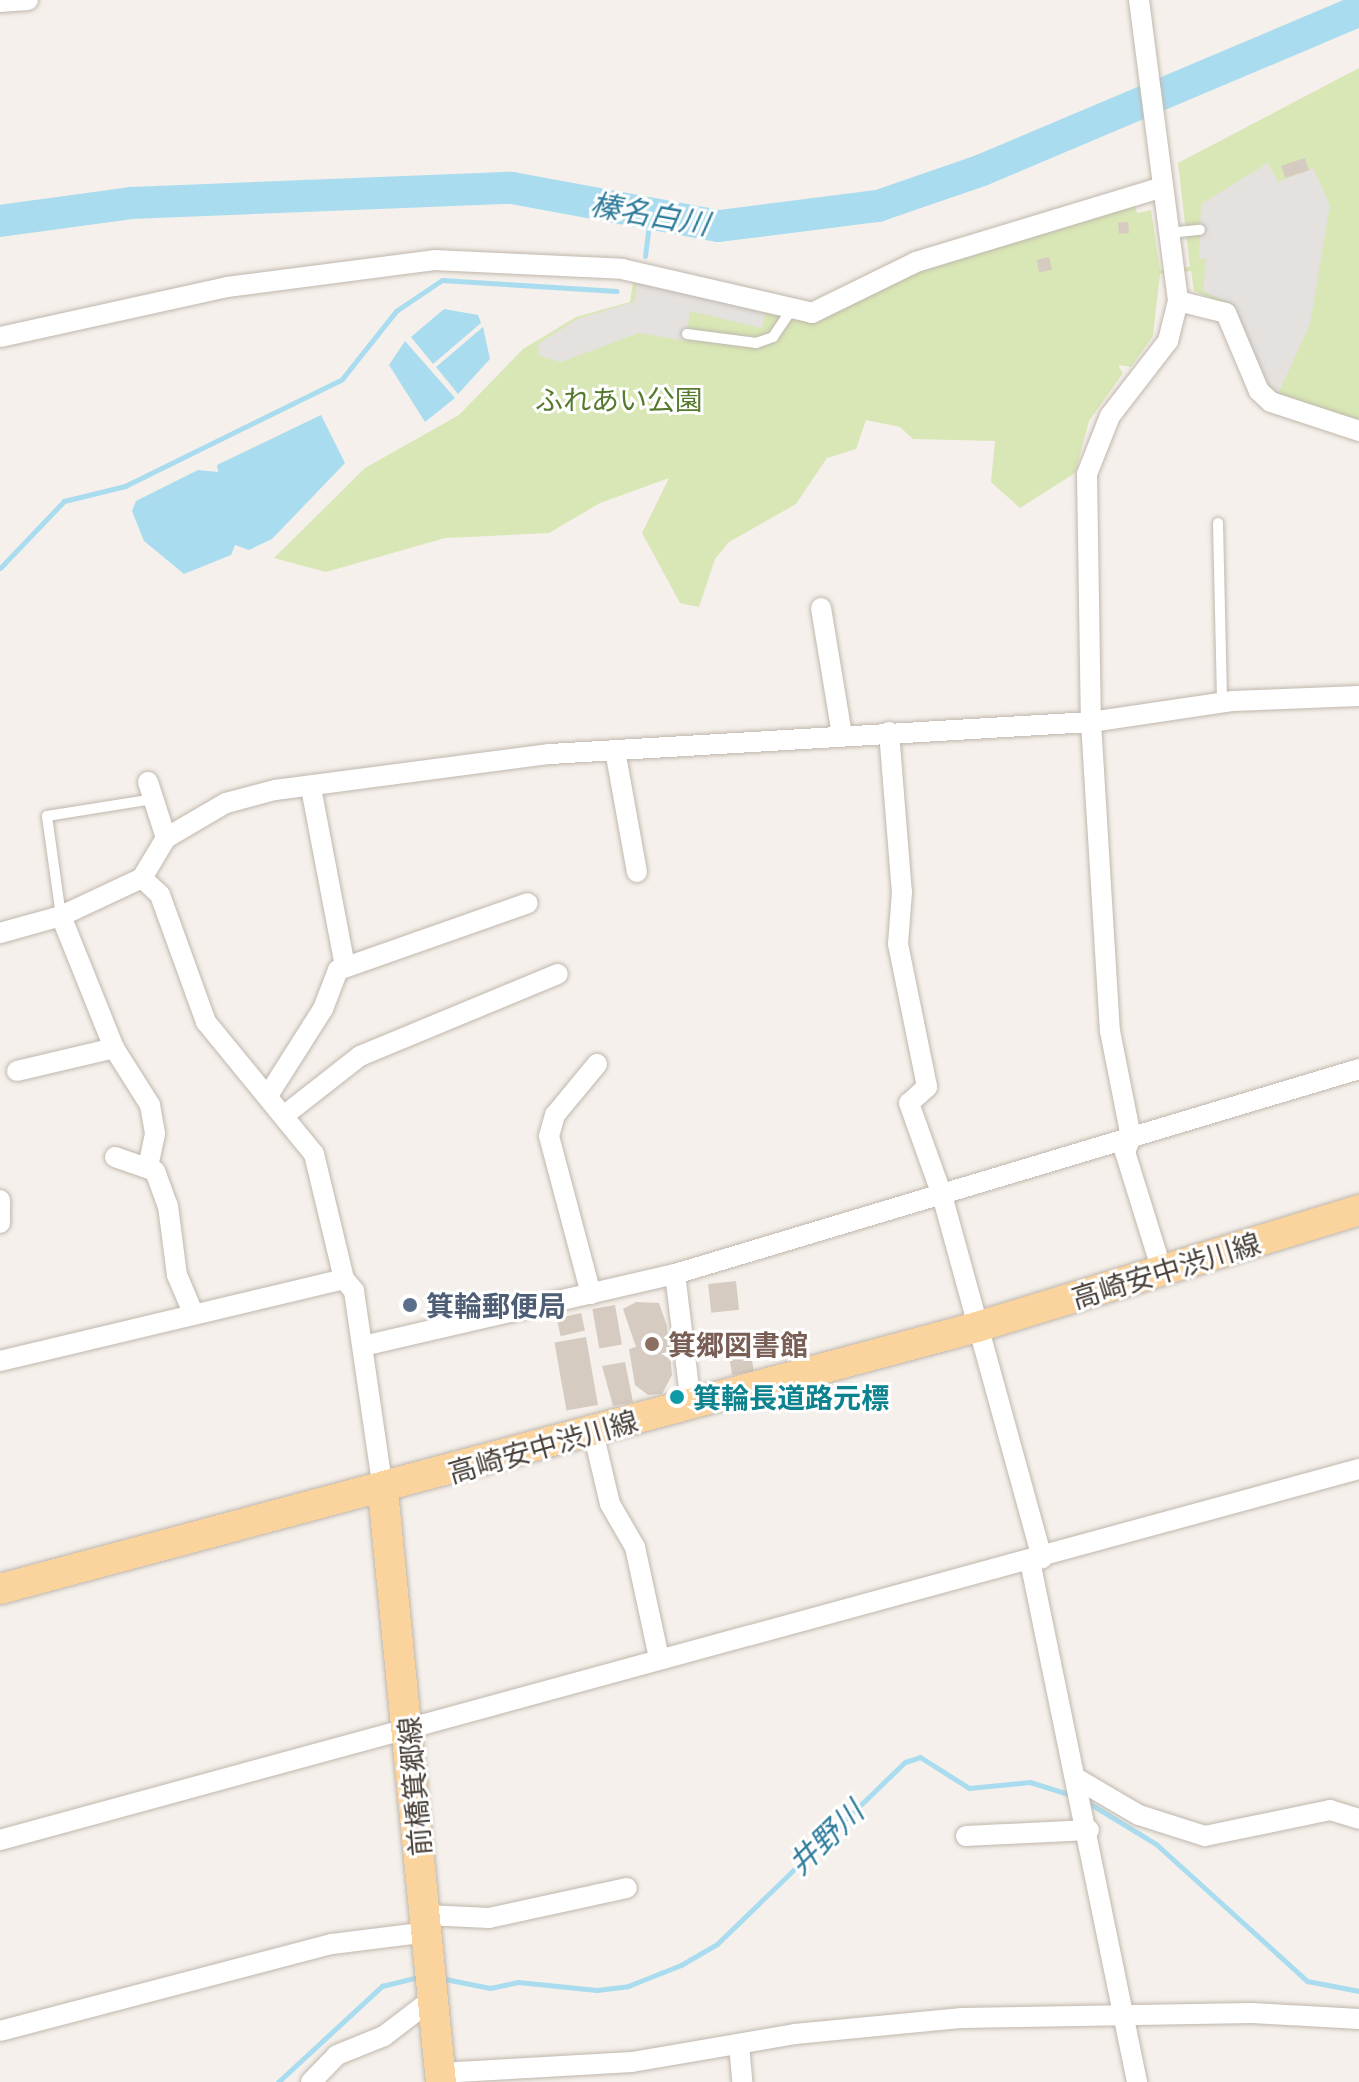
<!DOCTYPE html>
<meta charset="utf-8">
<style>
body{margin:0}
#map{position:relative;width:1359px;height:2082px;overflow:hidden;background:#f5f0eb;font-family:Commissioner,"Noto Sans JP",sans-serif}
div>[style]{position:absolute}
.green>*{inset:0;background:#d8e7b5}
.parking>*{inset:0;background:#e4e1df}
.water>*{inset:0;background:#aadcef}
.stream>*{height:5px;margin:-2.5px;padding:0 2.5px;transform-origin:2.5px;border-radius:2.5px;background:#aadcef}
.river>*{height:32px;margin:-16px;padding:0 16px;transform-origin:16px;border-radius:16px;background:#aadcef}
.building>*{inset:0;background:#d6cbc0;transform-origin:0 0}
.roads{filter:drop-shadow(0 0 2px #c0b7ad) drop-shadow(0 0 2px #c0b7ad)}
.lane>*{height:10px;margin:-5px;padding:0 5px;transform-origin:5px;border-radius:5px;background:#fff}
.street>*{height:20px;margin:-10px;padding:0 10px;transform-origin:10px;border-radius:10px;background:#fff}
.primary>*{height:30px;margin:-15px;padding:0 15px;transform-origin:15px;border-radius:15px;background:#fbd39d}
.dots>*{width:22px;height:22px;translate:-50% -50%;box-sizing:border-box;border:4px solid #fff;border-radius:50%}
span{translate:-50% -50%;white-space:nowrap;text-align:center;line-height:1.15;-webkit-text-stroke:6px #fff;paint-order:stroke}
.park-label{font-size:28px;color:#557a2d}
.street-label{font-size:28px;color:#494039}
.service-label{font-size:28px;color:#4e5e75;font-weight:700}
.left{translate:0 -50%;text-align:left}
.education-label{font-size:28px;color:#785e54;font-weight:700}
.culture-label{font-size:28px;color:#0d838f;font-weight:700}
.water-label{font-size:30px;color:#2f7c9b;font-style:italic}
</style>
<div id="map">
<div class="green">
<i style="clip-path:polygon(1359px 68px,1359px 419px,1277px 400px,1226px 305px,1194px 291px,1191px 271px,1160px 274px,1153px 336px,1131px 367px,1118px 365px,1123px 373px,1089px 421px,1075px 473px,1020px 508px,991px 482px,995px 441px,913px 439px,900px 427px,866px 420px,856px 449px,827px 458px,796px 504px,729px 542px,715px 559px,699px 607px,680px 603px,642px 533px,669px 478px,600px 503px,549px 533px,445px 538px,326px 572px,274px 558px,365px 468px,459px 415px,523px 349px,576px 317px,630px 302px,634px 276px,776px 314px,1135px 205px,1137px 213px,1151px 210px,1160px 270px,1190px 267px,1178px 163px)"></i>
</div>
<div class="parking">
<i style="clip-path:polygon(1268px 163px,1278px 182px,1313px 168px,1330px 205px,1310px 324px,1278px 394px,1265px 381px,1234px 306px,1203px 291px,1206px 259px,1199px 258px,1201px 204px)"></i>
<i style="clip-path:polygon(638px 279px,766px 311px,762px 328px,690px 311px,686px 341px,639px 333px,561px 362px,539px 356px,538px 344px,577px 319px,634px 302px)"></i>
</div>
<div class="water">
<i style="clip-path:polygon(444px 309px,478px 315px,481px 323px,433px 364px,411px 337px)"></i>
<i style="clip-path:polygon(483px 327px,490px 359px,458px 394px,436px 367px)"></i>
<i style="clip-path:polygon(405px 341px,455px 398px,425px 422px,389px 365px)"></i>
<i style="clip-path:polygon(321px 415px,345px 463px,272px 539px,249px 550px,235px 545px,231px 555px,184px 574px,144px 541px,132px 511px,136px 501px,198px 470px,218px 472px,217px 465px)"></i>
</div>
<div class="stream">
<i style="left:645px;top:256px;width:40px;rotate:-82.9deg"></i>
<i style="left:0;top:568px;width:93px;rotate:-46.3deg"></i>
<i style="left:64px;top:501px;width:63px;rotate:-13.8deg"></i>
<i style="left:125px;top:486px;width:242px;rotate:-26.2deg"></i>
<i style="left:342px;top:379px;width:87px;rotate:-51.5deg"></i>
<i style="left:396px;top:311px;width:55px;rotate:-34deg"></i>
<i style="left:442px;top:280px;width:175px;rotate:3.6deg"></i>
<i style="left:1087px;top:1802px;width:81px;rotate:31.3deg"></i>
<i style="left:1156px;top:1844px;width:204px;rotate:42.2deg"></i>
<i style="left:1307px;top:1981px;width:53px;rotate:10.9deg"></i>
<i style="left:440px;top:1978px;width:51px;rotate:11.3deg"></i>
<i style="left:490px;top:1988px;width:29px;rotate:-12deg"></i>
<i style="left:518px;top:1982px;width:79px;rotate:5.8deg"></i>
<i style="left:597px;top:1990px;width:31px;rotate:-7deg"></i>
<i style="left:628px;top:1986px;width:57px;rotate:-21.6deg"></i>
<i style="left:681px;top:1965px;width:42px;rotate:-30.3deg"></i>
<i style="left:717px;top:1944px;width:262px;rotate:-44.1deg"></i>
<i style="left:905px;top:1762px;width:16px;rotate:-18deg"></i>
<i style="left:920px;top:1757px;width:58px;rotate:32.3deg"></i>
<i style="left:969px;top:1788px;width:61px;rotate:-5.6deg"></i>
<i style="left:1030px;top:1782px;width:46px;rotate:17.7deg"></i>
<i style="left:278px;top:2082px;width:142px;rotate:-42.7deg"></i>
<i style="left:382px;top:1986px;width:41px;rotate:-14deg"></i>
</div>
<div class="river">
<i style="left:0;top:221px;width:132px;rotate:-7.8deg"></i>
<i style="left:131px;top:203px;width:381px;rotate:-2.3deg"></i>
<i style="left:512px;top:188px;width:210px;rotate:10.4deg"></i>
<i style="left:719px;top:226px;width:160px;rotate:-7.2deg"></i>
<i style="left:878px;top:206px;width:110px;rotate:-19.1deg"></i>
<i style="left:982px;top:170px;width:409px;rotate:-22.9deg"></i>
</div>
<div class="building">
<i style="left:1305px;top:158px;width:13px;height:25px;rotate:72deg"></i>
<i style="left:1128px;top:222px;width:11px;height:10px;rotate:85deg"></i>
<i style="left:1049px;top:257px;width:13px;height:13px;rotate:77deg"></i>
<i style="left:736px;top:1281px;width:29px;height:28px;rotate:84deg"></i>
<i style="clip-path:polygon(636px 1302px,659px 1303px,667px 1326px,672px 1375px,662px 1394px,648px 1395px,635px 1385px,629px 1349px,636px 1347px,623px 1309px)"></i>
<i style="left:615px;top:1305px;width:40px;height:23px;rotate:80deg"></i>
<i style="left:581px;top:1313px;width:18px;height:25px;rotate:77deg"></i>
<i style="left:709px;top:1332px;width:22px;height:15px;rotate:87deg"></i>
<i style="left:586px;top:1337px;width:69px;height:32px;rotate:80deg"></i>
<i style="left:749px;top:1341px;width:31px;height:22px;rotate:81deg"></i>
<i style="clip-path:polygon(625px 1362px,633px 1402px,613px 1406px,602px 1366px)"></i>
</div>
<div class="roads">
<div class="lane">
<i style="left:1169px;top:233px;width:31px;rotate:-6deg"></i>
<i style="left:687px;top:334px;width:70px;rotate:7.4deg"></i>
<i style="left:756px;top:343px;width:18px;rotate:-19deg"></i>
<i style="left:773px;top:337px;width:30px;rotate:-56deg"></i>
<i style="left:1218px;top:523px;width:180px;rotate:88.7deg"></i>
<i style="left:61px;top:916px;width:101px;rotate:-98deg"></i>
<i style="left:47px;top:816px;width:107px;rotate:-9.1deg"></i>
</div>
<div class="street">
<i style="left:1139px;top:0;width:304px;rotate:82.6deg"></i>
<i style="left:1178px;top:301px;width:41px;rotate:104deg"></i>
<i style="left:1168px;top:341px;width:95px;rotate:127.7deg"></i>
<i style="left:1110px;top:416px;width:62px;rotate:111.6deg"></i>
<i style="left:1087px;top:474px;width:248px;rotate:89.1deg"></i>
<i style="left:1091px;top:722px;width:310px;rotate:86.5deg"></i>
<i style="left:1110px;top:1031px;width:108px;rotate:78.8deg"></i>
<i style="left:1131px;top:1137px;width:16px;rotate:112deg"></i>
<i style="left:1125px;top:1152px;width:125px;rotate:72.7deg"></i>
<i style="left:0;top:2px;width:28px;rotate:-4deg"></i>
<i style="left:1178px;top:301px;width:49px;rotate:14deg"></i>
<i style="left:1226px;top:313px;width:85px;rotate:67.1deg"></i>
<i style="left:1259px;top:391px;width:16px;rotate:43deg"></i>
<i style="left:1271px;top:402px;width:93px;rotate:18.2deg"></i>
<i style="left:0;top:337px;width:232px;rotate:-12.4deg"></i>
<i style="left:227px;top:287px;width:209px;rotate:-7.4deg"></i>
<i style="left:434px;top:260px;width:188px;rotate:2.7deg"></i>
<i style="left:622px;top:269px;width:195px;rotate:13deg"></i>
<i style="left:812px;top:313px;width:116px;rotate:-26.1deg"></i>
<i style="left:916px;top:262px;width:258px;rotate:-16.9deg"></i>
<i style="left:821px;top:608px;width:129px;rotate:80.6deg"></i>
<i style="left:889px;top:732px;width:161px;rotate:85.4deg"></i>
<i style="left:902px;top:892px;width:52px;rotate:94.4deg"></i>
<i style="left:898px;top:944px;width:146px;rotate:78.5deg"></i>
<i style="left:927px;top:1087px;width:24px;rotate:138deg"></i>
<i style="left:909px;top:1103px;width:98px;rotate:70.3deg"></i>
<i style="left:942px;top:1195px;width:377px;rotate:74.6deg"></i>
<i style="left:615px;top:750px;width:124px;rotate:79.8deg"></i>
<i style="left:148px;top:782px;width:59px;rotate:72.2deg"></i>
<i style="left:311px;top:788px;width:182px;rotate:79.2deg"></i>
<i style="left:142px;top:878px;width:25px;rotate:43deg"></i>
<i style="left:160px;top:895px;width:135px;rotate:70.1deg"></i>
<i style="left:206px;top:1022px;width:171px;rotate:50.7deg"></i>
<i style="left:314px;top:1154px;width:129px;rotate:76.5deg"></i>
<i style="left:61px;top:916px;width:142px;rotate:68.1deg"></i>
<i style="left:114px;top:1048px;width:67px;rotate:57.7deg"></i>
<i style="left:150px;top:1105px;width:29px;rotate:80deg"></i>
<i style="left:155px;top:1134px;width:33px;rotate:102deg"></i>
<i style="left:0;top:933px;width:63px;rotate:-15.6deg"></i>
<i style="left:61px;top:916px;width:89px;rotate:-25.1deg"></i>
<i style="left:142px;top:878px;width:47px;rotate:-59deg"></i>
<i style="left:166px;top:838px;width:69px;rotate:-30.3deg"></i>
<i style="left:226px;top:803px;width:51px;rotate:-14.9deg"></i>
<i style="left:275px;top:790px;width:277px;rotate:-7.5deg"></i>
<i style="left:550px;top:754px;width:542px;rotate:-3.39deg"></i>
<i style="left:1091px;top:722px;width:144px;rotate:-8.4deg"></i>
<i style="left:1233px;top:701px;width:126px;rotate:-2.3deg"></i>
<i style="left:17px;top:1071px;width:100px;rotate:-13.3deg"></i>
<i style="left:269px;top:1094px;width:101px;rotate:-57.6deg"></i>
<i style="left:323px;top:1009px;width:42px;rotate:-69deg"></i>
<i style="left:338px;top:970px;width:201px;rotate:-19.4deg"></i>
<i style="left:286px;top:1114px;width:94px;rotate:-38.1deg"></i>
<i style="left:360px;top:1056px;width:214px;rotate:-22.5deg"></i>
<i style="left:115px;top:1157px;width:42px;rotate:19.3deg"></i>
<i style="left:155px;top:1171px;width:37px;rotate:70deg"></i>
<i style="left:168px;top:1206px;width:70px;rotate:82.6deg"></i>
<i style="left:177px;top:1275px;width:39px;rotate:67deg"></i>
<i style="left:0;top:1200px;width:23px;rotate:90deg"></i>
<i style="left:675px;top:1274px;width:131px;rotate:83deg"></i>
<i style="left:591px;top:1294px;width:163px;rotate:-104.9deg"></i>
<i style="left:549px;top:1136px;width:22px;rotate:-74deg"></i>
<i style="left:555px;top:1115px;width:66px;rotate:-50.5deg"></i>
<i style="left:363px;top:1346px;width:320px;rotate:-13deg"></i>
<i style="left:675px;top:1274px;width:714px;rotate:-16.68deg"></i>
<i style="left:0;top:1361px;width:354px;rotate:-13.4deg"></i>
<i style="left:344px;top:1279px;width:16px;rotate:50deg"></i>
<i style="left:354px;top:1291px;width:202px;rotate:81.7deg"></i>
<i style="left:593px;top:1432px;width:74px;rotate:76.7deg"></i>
<i style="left:610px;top:1504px;width:50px;rotate:59.8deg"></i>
<i style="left:635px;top:1547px;width:114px;rotate:77.8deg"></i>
<i style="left:1030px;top:1561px;width:532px;rotate:78.39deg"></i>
<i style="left:1079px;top:1780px;width:69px;rotate:30.3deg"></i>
<i style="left:1139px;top:1815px;width:69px;rotate:17.7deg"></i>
<i style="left:1205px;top:1836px;width:128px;rotate:-11.7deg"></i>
<i style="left:1330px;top:1810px;width:30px;rotate:17deg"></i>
<i style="left:966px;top:1836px;width:123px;rotate:-2.8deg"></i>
<i style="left:0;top:1840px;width:1409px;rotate:-15.27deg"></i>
<i style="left:426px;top:1915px;width:63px;rotate:2.7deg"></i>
<i style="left:489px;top:1918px;width:141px;rotate:-12.3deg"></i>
<i style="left:0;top:2031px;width:343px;rotate:-14.7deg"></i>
<i style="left:332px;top:1944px;width:97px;rotate:-7.1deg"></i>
<i style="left:739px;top:2044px;width:38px;rotate:85deg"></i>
<i style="left:440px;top:2073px;width:192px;rotate:-3.3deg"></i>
<i style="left:632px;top:2062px;width:165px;rotate:-9.7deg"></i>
<i style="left:795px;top:2034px;width:168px;rotate:-5.5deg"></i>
<i style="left:962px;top:2018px;width:290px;rotate:-1deg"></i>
<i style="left:1252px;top:2013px;width:107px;rotate:3.2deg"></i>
<i style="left:311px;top:2082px;width:37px;rotate:-46deg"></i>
<i style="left:337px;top:2055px;width:51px;rotate:-22deg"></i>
<i style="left:384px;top:2036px;width:64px;rotate:-37.4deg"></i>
</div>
<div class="primary">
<i style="left:383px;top:1491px;width:594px;rotate:84.4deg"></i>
<i style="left:0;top:1589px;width:1012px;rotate:-15.01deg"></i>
<i style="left:977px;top:1327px;width:400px;rotate:-17deg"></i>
</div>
</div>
<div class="dots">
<i style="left:410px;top:1305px;background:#5c6f8a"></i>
<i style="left:652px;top:1344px;background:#8d6e63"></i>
<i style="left:677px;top:1397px;background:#0f9aa8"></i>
</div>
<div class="park-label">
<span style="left:619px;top:399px">ふれあい公園</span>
</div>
<div class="street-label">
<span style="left:1166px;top:1270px;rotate:-17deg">高崎安中渋川線</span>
<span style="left:543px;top:1446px;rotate:-16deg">高崎安中渋川線</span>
<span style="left:414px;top:1786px;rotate:-95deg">前橋箕郷線</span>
</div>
<div class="service-label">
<span class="left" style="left:426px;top:1305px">箕輪郵便局</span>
</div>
<div class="education-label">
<span class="left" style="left:668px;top:1344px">箕郷図書館</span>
</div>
<div class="culture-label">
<span class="left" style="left:693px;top:1397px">箕輪長道路元標</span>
</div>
<div class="water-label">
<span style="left:650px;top:213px;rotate:10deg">榛名白川</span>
<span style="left:825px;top:1837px;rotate:-44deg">井野川</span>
</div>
</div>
